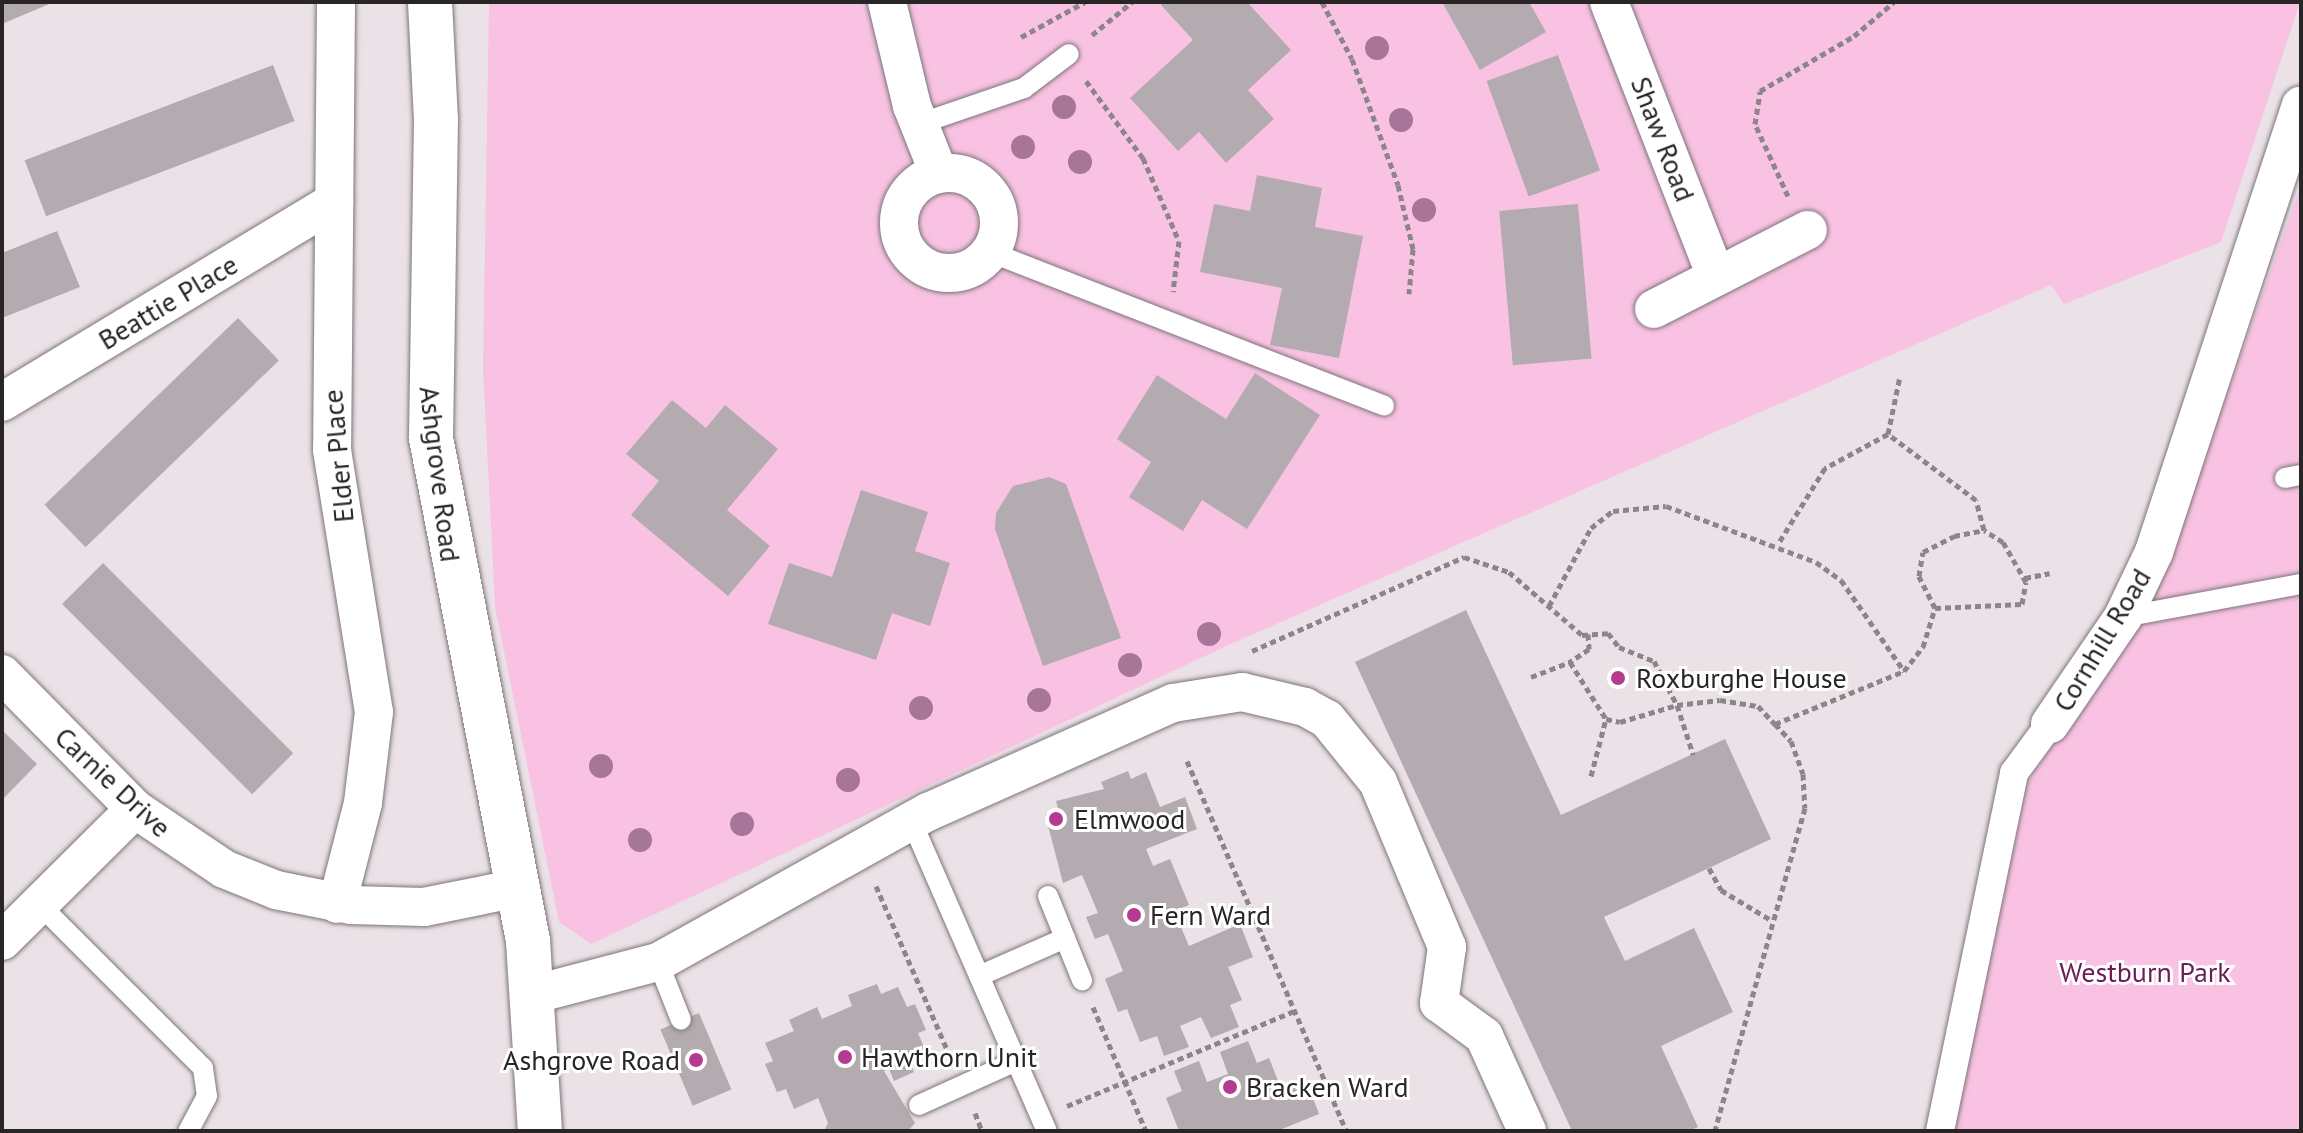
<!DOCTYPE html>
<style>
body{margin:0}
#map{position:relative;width:2303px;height:1133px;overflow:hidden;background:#ebe2e7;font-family:"PT Sans",sans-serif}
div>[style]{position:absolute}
.green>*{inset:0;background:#f9c2e3}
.building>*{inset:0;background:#b3abb0;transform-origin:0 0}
.path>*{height:5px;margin-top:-2.5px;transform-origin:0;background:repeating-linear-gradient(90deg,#8c868a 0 6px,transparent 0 10px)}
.roads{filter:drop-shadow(0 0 2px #7d757a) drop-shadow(0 0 2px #7d757a)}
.service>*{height:20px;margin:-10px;padding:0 10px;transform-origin:10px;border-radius:10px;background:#fff}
.pedestrian>*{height:28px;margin:-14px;padding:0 14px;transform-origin:14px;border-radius:14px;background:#fff}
.minor>*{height:38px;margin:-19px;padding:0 19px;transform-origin:19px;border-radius:19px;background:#fff}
.minor>.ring{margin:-19px;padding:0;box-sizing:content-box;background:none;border:38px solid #fff;border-radius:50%}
.tertiary>*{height:44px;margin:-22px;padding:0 22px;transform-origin:22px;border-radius:22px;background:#fff}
.trees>*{width:24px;height:24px;margin:-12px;border-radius:50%;background:#a67597}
.dots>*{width:22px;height:22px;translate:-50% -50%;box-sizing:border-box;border:4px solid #fff;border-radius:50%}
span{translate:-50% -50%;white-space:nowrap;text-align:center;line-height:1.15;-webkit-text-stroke:6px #fff;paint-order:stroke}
.street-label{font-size:28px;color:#282527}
.poi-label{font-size:28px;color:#282527}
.left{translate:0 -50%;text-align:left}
.right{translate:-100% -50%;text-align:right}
.park-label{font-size:28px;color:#6d1c56}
.frame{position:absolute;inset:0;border:4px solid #282527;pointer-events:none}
</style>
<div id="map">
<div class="green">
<i style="clip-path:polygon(489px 2px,2300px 2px,2221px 242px,2064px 304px,2051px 285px,1233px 643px,591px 944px,559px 922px,495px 607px,483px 368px)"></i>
<i style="clip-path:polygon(2301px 185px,2301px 1131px,1953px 1131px,2027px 784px,2170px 557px)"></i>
</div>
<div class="building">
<i style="clip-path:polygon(2px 2px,54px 2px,2px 24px)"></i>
<i style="clip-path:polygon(1165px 2px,1247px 2px,1291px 50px,1248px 90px,1274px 119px,1226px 163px,1199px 132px,1178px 151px,1130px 98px,1193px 40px,1161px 5px)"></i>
<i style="clip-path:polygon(1442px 2px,1529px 2px,1546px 32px,1480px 70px)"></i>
<i style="left:1558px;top:55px;width:123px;height:76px;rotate:70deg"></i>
<i style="left:273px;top:65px;width:60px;height:266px;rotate:69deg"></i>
<i style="clip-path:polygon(1257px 175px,1322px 188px,1315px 227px,1363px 236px,1339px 358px,1270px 345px,1282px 288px,1200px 272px,1214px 204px,1250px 211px)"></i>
<i style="left:1578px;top:204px;width:155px;height:79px;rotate:85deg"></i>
<i style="clip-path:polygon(57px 231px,80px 287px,2px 318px,2px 253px)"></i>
<i style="left:238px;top:318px;width:59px;height:269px;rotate:46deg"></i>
<i style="clip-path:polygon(1255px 373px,1320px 415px,1247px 529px,1202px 500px,1183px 531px,1129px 497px,1151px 462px,1117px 439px,1157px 375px,1226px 419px)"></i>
<i style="clip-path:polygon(672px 400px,706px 428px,725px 405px,778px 449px,727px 510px,770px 546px,728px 596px,631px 515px,659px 481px,626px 454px)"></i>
<i style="clip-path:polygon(1049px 477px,1066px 484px,1121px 638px,1043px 666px,995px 529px,996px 513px,1013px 486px)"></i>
<i style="clip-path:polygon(861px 490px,928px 512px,915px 551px,950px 563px,930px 626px,892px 613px,876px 660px,768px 624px,789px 563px,832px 577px)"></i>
<i style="left:103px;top:563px;width:269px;height:58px;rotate:45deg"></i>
<i style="clip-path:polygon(1466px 610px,1561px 815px,1725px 739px,1771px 839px,1604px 917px,1625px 961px,1694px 928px,1733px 1012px,1661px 1046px,1698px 1127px,1689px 1131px,1572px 1131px,1355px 662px)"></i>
<i style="clip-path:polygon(2px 730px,37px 764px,2px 800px)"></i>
<i style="clip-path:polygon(1128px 771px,1131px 779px,1146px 772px,1160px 807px,1185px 797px,1197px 829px,1146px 849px,1153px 866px,1170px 859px,1189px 905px,1174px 911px,1189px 946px,1240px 924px,1253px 957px,1228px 967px,1242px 1000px,1230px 1005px,1239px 1027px,1211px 1038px,1201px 1017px,1180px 1026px,1189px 1047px,1164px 1056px,1157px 1036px,1140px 1042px,1127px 1009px,1118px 1012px,1105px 979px,1123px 971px,1108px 934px,1095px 939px,1086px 917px,1098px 913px,1082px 875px,1063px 883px,1045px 814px,1058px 809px,1056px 801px,1104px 789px,1101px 782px)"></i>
<i style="clip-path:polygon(877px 984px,881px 994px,898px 987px,907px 1007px,915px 1004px,926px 1030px,918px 1033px,927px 1054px,909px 1061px,914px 1072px,894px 1081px,889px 1069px,884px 1071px,915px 1123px,908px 1131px,824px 1131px,828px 1123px,818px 1098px,794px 1109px,786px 1089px,777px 1092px,765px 1064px,773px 1061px,765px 1043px,794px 1031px,789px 1020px,817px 1007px,822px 1019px,852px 1006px,848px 995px)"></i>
<i style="left:699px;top:1013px;width:83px;height:42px;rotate:67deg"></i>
<i style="clip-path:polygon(1248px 1041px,1257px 1063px,1269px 1058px,1282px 1091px,1307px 1082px,1319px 1114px,1277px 1131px,1179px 1131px,1166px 1098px,1182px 1091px,1174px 1071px,1199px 1061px,1207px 1082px,1228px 1074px,1220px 1052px)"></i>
</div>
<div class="path">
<i style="left:1322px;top:2px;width:64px;rotate:62.2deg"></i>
<i style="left:1352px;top:59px;width:134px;rotate:69.9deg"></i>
<i style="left:1398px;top:185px;width:66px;rotate:76.8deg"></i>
<i style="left:1413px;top:249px;width:45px;rotate:95.1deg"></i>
<i style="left:1092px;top:35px;width:52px;rotate:-39.5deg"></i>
<i style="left:1021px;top:37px;width:73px;rotate:-28.7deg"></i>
<i style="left:1086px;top:81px;width:96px;rotate:53.5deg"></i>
<i style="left:1143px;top:158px;width:90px;rotate:66.6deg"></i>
<i style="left:1179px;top:241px;width:51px;rotate:96.7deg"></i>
<i style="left:1788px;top:196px;width:79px;rotate:-114.6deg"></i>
<i style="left:1755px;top:124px;width:33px;rotate:-81deg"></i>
<i style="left:1760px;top:91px;width:109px;rotate:-30.3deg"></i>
<i style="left:1854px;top:36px;width:52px;rotate:-40.4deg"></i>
<i style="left:1888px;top:434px;width:59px;rotate:-78.3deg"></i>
<i style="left:2025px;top:578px;width:25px;rotate:-11deg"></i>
<i style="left:1549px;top:606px;width:89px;rotate:-61.7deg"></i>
<i style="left:1591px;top:528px;width:28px;rotate:-38deg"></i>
<i style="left:1613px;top:511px;width:53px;rotate:-5.4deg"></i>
<i style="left:1666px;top:506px;width:160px;rotate:20.5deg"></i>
<i style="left:1816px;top:562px;width:31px;rotate:36deg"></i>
<i style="left:1841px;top:580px;width:111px;rotate:55.3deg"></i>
<i style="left:1935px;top:608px;width:36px;rotate:-117deg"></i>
<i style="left:1919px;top:576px;width:24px;rotate:-81deg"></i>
<i style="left:1923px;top:552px;width:35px;rotate:-27deg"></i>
<i style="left:1954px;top:536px;width:31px;rotate:-11deg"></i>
<i style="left:1588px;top:634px;width:15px;rotate:86deg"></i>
<i style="left:1589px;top:649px;width:23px;rotate:146deg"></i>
<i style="left:1570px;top:662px;width:67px;rotate:57.7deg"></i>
<i style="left:1606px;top:719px;width:14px;rotate:12deg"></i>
<i style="left:1620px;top:722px;width:59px;rotate:-16.6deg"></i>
<i style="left:1677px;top:705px;width:52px;rotate:71.9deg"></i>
<i style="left:1252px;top:651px;width:232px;rotate:-23.9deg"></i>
<i style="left:1464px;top:557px;width:47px;rotate:18.4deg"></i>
<i style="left:1509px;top:572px;width:96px;rotate:40.8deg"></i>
<i style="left:1582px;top:635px;width:26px;rotate:-4deg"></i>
<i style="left:1608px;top:633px;width:18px;rotate:52deg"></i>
<i style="left:1619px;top:647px;width:38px;rotate:22deg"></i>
<i style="left:1654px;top:661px;width:50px;rotate:62.4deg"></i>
<i style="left:1677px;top:705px;width:43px;rotate:-6.6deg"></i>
<i style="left:1720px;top:700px;width:38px;rotate:9deg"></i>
<i style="left:1758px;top:706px;width:25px;rotate:47deg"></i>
<i style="left:1775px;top:724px;width:23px;rotate:47deg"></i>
<i style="left:1791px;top:741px;width:35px;rotate:70deg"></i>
<i style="left:1803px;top:774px;width:34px;rotate:87deg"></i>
<i style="left:1805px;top:808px;width:335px;rotate:105.6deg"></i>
<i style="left:1531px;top:677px;width:42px;rotate:-21deg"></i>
<i style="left:1775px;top:724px;width:139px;rotate:-22.3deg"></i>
<i style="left:1904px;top:671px;width:31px;rotate:-52deg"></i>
<i style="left:1923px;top:647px;width:41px;rotate:-72.9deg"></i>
<i style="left:1935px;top:608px;width:87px;rotate:-2.6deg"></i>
<i style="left:2022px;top:604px;width:22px;rotate:-80deg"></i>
<i style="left:2026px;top:582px;width:46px;rotate:-119.9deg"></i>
<i style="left:2003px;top:542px;width:22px;rotate:-148deg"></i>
<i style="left:1984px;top:530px;width:31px;rotate:-105deg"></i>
<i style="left:1976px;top:500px;width:110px;rotate:-143.1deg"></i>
<i style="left:1888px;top:434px;width:72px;rotate:151.6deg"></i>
<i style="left:1825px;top:468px;width:89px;rotate:121.7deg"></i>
<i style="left:1187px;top:761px;width:403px;rotate:66.7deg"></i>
<i style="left:1591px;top:776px;width:59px;rotate:-75.3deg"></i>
<i style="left:1709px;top:868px;width:25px;rotate:61deg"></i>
<i style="left:1721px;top:890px;width:58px;rotate:31deg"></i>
<i style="left:876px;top:886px;width:185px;rotate:66.5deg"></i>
<i style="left:1093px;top:1007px;width:135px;rotate:66.9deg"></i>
<i style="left:1067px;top:1106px;width:248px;rotate:-22.7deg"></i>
<i style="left:975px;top:1113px;width:19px;rotate:69deg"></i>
</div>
<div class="roads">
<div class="service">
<i style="left:919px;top:124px;width:111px;rotate:-18.9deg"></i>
<i style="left:1024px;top:88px;width:56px;rotate:-37.1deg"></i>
<i style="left:990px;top:252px;width:423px;rotate:21.3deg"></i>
<i style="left:2285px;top:478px;width:16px;rotate:-11deg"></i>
<i style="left:2123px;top:617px;width:181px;rotate:-10.5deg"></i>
<i style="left:911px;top:820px;width:339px;rotate:66.4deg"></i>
<i style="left:1048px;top:896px;width:91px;rotate:68deg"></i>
<i style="left:39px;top:904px;width:232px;rotate:45deg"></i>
<i style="left:203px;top:1068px;width:28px;rotate:82deg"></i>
<i style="left:207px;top:1096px;width:40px;rotate:118deg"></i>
<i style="left:658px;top:962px;width:62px;rotate:68.4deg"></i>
<i style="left:979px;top:976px;width:94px;rotate:-23.8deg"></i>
<i style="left:919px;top:1105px;width:107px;rotate:-24.4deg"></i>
</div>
<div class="pedestrian">
<i style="left:1940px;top:1131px;width:366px;rotate:-78.3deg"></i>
<i style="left:2014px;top:773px;width:61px;rotate:-53.7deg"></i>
</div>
<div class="minor">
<i style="left:336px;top:2px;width:448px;rotate:90.5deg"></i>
<i style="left:332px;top:450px;width:265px;rotate:80.9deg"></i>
<i style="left:374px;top:712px;width:92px;rotate:96.9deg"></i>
<i style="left:363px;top:803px;width:104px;rotate:104.4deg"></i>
<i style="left:887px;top:2px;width:107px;rotate:76.5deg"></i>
<i style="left:912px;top:106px;width:73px;rotate:68.3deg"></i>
<i style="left:1609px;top:2px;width:294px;rotate:68.7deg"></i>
<i class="ring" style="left:899px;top:173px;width:62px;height:62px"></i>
<i style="left:1654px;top:309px;width:173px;rotate:-27.2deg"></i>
<i style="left:2px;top:402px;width:388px;rotate:-31.1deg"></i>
<i style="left:2px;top:674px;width:190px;rotate:45.4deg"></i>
<i style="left:135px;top:809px;width:107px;rotate:34deg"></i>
<i style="left:224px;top:869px;width:56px;rotate:22deg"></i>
<i style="left:276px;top:890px;width:76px;rotate:11.3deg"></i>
<i style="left:351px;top:905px;width:73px;rotate:1.6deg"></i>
<i style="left:424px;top:907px;width:96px;rotate:-11.4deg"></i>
<i style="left:2050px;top:724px;width:130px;rotate:-55.7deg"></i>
<i style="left:2123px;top:617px;width:72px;rotate:-64.5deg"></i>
<i style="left:2154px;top:552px;width:470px;rotate:-71.8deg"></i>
<i style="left:2px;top:941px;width:187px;rotate:-44.8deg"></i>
<i style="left:535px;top:994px;width:127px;rotate:-14.6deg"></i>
<i style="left:658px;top:962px;width:309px;rotate:-29.1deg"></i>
<i style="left:928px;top:812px;width:268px;rotate:-24deg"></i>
<i style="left:1173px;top:703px;width:70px;rotate:-9.1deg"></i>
<i style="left:1242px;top:692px;width:65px;rotate:13.4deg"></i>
<i style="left:1305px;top:707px;width:25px;rotate:29deg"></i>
<i style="left:1327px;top:719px;width:81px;rotate:51deg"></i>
<i style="left:1378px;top:782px;width:179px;rotate:67.3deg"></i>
<i style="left:1447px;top:947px;width:57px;rotate:98.1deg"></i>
<i style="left:1439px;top:1003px;width:56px;rotate:36.3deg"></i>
<i style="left:1484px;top:1036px;width:104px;rotate:65.6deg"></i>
</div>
<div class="tertiary">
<i style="left:430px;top:2px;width:117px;rotate:87.1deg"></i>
<i style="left:436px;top:119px;width:319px;rotate:90.9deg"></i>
<i style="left:431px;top:438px;width:512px;rotate:79.08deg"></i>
<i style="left:528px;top:941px;width:190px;rotate:86.4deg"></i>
</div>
</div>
<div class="trees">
<i style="left:1377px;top:48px"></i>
<i style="left:1064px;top:107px"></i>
<i style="left:1401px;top:120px"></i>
<i style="left:1023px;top:147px"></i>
<i style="left:1080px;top:162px"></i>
<i style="left:1424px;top:210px"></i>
<i style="left:1209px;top:634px"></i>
<i style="left:1130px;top:665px"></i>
<i style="left:1039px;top:700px"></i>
<i style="left:921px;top:708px"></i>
<i style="left:601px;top:766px"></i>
<i style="left:848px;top:780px"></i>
<i style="left:742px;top:824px"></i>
<i style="left:640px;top:840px"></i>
</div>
<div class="dots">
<i style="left:1618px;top:678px;background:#b43b90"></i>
<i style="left:1056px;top:819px;background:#b43b90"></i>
<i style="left:1134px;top:915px;background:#b43b90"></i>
<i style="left:845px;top:1057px;background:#b43b90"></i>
<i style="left:696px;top:1060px;background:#b43b90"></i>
<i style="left:1230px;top:1087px;background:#b43b90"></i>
</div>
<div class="street-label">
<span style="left:1663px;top:139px;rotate:69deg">Shaw Road</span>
<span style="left:168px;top:302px;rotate:-31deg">Beattie Place</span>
<span style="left:338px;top:456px;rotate:-95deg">Elder Place</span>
<span style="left:440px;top:474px;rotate:83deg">Ashgrove Road</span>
<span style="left:2102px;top:640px;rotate:-59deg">Cornhill Road</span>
<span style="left:113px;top:782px;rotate:43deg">Carnie Drive</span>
</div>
<div class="poi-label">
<span class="left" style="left:1636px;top:678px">Roxburghe House</span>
<span class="left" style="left:1074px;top:819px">Elmwood</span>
<span class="left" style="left:1150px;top:915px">Fern Ward</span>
<span class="left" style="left:861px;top:1057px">Hawthorn Unit</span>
<span class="right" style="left:680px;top:1060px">Ashgrove Road</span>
<span class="left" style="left:1246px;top:1087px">Bracken Ward</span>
</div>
<div class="park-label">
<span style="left:2145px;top:972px">Westburn Park</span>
</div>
<div class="frame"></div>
</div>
